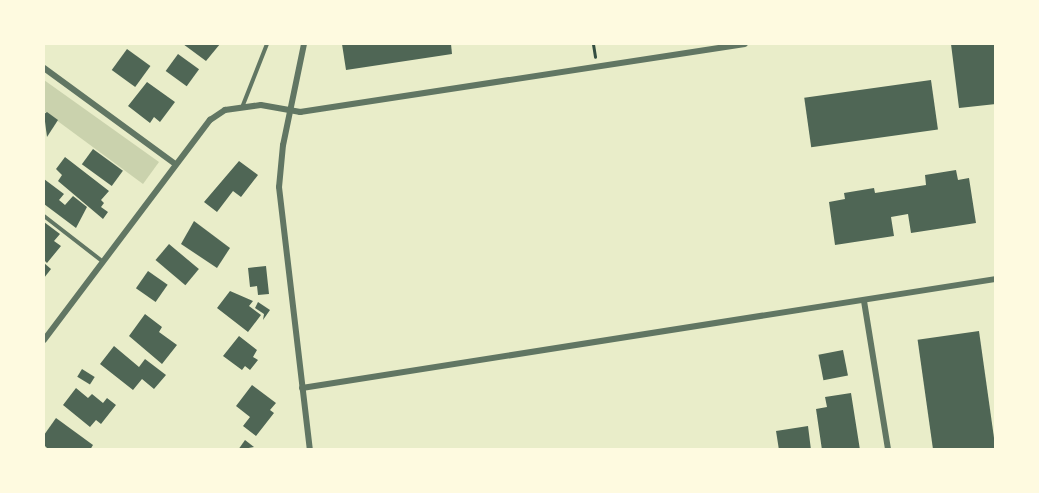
<!DOCTYPE html>
<style>
body{margin:0}
#map{position:relative;width:1039px;height:493px;overflow:hidden;background:#e9edc9;font-family:Inter,sans-serif}
div>[style]{position:absolute}
.green>*{inset:0;background:#cad2ad}
.building>*{inset:0;background:#4f6655;transform-origin:0 0}
.path>*{height:3px;margin:-1.5px;padding:0 1.5px;transform-origin:1.5px;border-radius:1.5px;background:#344e41}
.service>*{height:4px;margin:-2px;padding:0 2px;transform-origin:2px;border-radius:2px;background:#617663}
.minor>*{height:6px;margin:-3px;padding:0 3px;transform-origin:3px;border-radius:3px;background:#617663}
span{translate:-50% -50%;white-space:nowrap;text-align:center;line-height:1.15;-webkit-text-stroke:5px #fefae0;paint-order:stroke}
.frame{position:absolute;inset:0;border:45px solid #fefae0;pointer-events:none}
</style>
<div id="map">
<div class="green">
<i style="clip-path:polygon(44px 80px,159px 162px,143px 184px,44px 111px)"></i>
</div>
<div class="building">
<i style="clip-path:polygon(183px 44px,220px 44px,206px 61px)"></i>
<i style="clip-path:polygon(342px 44px,451px 44px,452px 54px,346px 70px)"></i>
<i style="clip-path:polygon(951px 44px,996px 44px,996px 104px,959px 108px)"></i>
<i style="left:127px;top:49px;width:29px;height:26px;rotate:36deg"></i>
<i style="left:178px;top:54px;width:26px;height:21px;rotate:36deg"></i>
<i style="left:931px;top:80px;width:50px;height:128px;rotate:82deg"></i>
<i style="clip-path:polygon(147px 82px,175px 102px,160px 122px,154px 117px,150px 123px,128px 106px)"></i>
<i style="clip-path:polygon(47px 112px,58px 120px,47px 137px,44px 114px)"></i>
<i style="left:93px;top:149px;width:37px;height:19px;rotate:36deg"></i>
<i style="clip-path:polygon(65px 157px,109px 191px,101px 200px,104px 203px,101px 207px,108px 212px,103px 219px,58px 181px,62px 175px,56px 169px)"></i>
<i style="clip-path:polygon(239px 161px,258px 175px,241px 197px,233px 191px,217px 212px,204px 202px)"></i>
<i style="clip-path:polygon(956px 170px,958px 180px,969px 178px,976px 223px,911px 233px,908px 214px,891px 217px,894px 236px,835px 245px,829px 202px,845px 199px,844px 193px,874px 188px,875px 193px,926px 185px,925px 175px)"></i>
<i style="clip-path:polygon(44px 179px,64px 194px,59px 200px,65px 205px,73px 196px,87px 207px,76px 228px,44px 204px)"></i>
<i style="clip-path:polygon(194px 221px,230px 248px,217px 268px,181px 244px)"></i>
<i style="clip-path:polygon(44px 222px,60px 234px,54px 241px,61px 246px,47px 263px,44px 260px)"></i>
<i style="left:169px;top:244px;width:39px;height:21px;rotate:40deg"></i>
<i style="clip-path:polygon(44px 263px,51px 269px,44px 278px)"></i>
<i style="clip-path:polygon(266px 266px,269px 294px,258px 295px,257px 286px,250px 287px,248px 268px)"></i>
<i style="left:148px;top:271px;width:24px;height:21px;rotate:35deg"></i>
<i style="clip-path:polygon(230px 291px,253px 301px,249px 306px,261px 315px,248px 332px,217px 308px)"></i>
<i style="clip-path:polygon(258px 302px,270px 310px,263px 320px,264px 314px,255px 308px)"></i>
<i style="clip-path:polygon(145px 314px,162px 327px,159px 332px,177px 345px,162px 364px,129px 336px)"></i>
<i style="left:979px;top:331px;width:120px;height:62px;rotate:82deg"></i>
<i style="clip-path:polygon(239px 336px,257px 350px,253px 357px,258px 360px,250px 370px,245px 366px,242px 370px,223px 356px)"></i>
<i style="clip-path:polygon(114px 346px,139px 367px,145px 359px,166px 375px,154px 389px,142px 379px,133px 390px,100px 364px)"></i>
<i style="left:843px;top:350px;width:26px;height:25px;rotate:79deg"></i>
<i style="left:82px;top:369px;width:15px;height:9px;rotate:32deg"></i>
<i style="clip-path:polygon(252px 385px,276px 403px,270px 410px,274px 413px,256px 436px,243px 426px,250px 417px,236px 406px)"></i>
<i style="clip-path:polygon(76px 388px,88px 398px,92px 394px,103px 403px,107px 398px,116px 405px,101px 424px,96px 420px,90px 427px,63px 405px)"></i>
<i style="clip-path:polygon(851px 393px,860px 450px,822px 450px,816px 409px,827px 407px,825px 397px)"></i>
<i style="clip-path:polygon(56px 418px,93px 445px,90px 450px,49px 450px,44px 445px,44px 435px)"></i>
<i style="clip-path:polygon(808px 426px,811px 450px,779px 450px,776px 431px)"></i>
<i style="clip-path:polygon(245px 440px,254px 447px,238px 450px)"></i>
</div>
<div class="path">
<i style="left:593px;top:44px;width:13px;rotate:81deg"></i>
</div>
<div class="service">
<i style="left:243px;top:105px;width:66px;rotate:-68.5deg"></i>
<i style="left:44px;top:216px;width:73px;rotate:37.8deg"></i>
</div>
<div class="minor">
<i style="left:304px;top:44px;width:103px;rotate:101.7deg"></i>
<i style="left:283px;top:145px;width:42px;rotate:95.4deg"></i>
<i style="left:279px;top:187px;width:265px;rotate:83.3deg"></i>
<i style="left:44px;top:68px;width:162px;rotate:36.2deg"></i>
<i style="left:864px;top:301px;width:151px;rotate:80.8deg"></i>
<i style="left:44px;top:340px;width:276px;rotate:-53deg"></i>
<i style="left:210px;top:120px;width:18px;rotate:-34deg"></i>
<i style="left:225px;top:110px;width:36px;rotate:-8deg"></i>
<i style="left:261px;top:105px;width:40px;rotate:10deg"></i>
<i style="left:300px;top:112px;width:450px;rotate:-8.7deg"></i>
<i style="left:302px;top:388px;width:703px;rotate:-8.93deg"></i>
</div>
<div class="frame"></div>
</div>
